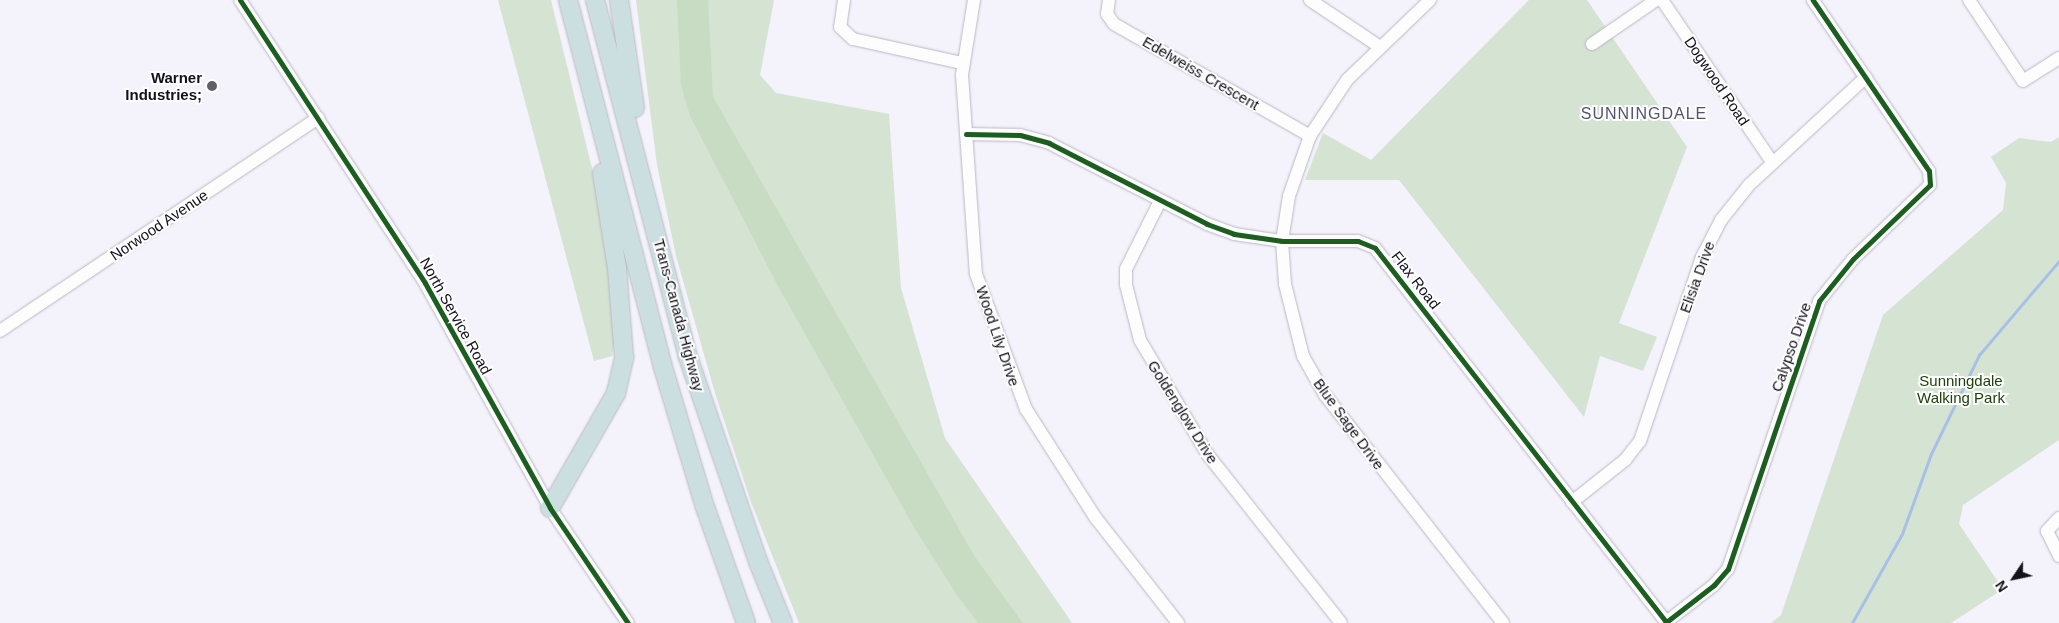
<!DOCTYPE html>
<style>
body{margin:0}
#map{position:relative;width:2059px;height:623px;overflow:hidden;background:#f4f2fa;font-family:Helvetica,sans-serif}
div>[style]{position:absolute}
.green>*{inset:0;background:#d5e3d3}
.forest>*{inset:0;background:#c7dcc2}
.stream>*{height:2.5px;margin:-1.25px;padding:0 1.25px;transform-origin:1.25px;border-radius:1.25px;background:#a8c0e6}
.roads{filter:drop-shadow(0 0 1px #bab8c2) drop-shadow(0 0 1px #bab8c2)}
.minor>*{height:12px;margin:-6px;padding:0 6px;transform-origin:6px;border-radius:6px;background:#fdfdfe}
.highway>*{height:18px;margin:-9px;padding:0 9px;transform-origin:9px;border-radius:9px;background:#cbdfe0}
.cycleway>*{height:5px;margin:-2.5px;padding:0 2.5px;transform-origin:2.5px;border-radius:2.5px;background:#1b5e20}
.dots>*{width:14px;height:14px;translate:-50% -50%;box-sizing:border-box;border:2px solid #fefefe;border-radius:50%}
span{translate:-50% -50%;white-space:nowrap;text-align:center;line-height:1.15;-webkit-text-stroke:4px #fefefe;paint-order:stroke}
.street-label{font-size:15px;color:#12111c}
.poi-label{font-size:15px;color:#12111c;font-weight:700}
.right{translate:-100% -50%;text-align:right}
.park-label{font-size:15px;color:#1d420c}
.neighbourhood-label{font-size:16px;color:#56526f;letter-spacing:1px}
.north{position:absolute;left:1989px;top:553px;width:50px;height:50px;-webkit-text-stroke:4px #fefefe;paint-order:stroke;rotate:236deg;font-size:14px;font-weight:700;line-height:20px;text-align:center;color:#12111c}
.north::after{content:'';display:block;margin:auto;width:18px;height:22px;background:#12111c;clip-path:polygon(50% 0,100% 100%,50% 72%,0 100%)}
</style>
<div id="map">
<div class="green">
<i style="clip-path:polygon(498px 0,551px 0,596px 185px,617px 322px,612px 356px,594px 361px)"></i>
<i style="clip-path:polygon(636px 0,774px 0,760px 75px,776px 93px,889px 114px,901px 288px,945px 438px,1072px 623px,799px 623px,751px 502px,715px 393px,676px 256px,657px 165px)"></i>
<i style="clip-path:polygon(1529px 0,1587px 0,1687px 147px,1619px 323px,1657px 337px,1643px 371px,1600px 356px,1584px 417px,1399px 180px,1305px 180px,1323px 133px,1371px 160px)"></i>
<i style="clip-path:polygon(2059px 137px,2059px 440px,1963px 505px,1959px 524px,2003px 589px,1951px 623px,1771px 623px,1781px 615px,1883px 315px,2003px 210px,2006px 183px,1991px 157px,2019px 138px,2051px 142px)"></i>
</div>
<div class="forest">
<i style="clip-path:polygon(677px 0,708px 0,713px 97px,975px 557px,1023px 623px,978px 623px,957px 595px,915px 529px,778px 286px,690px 116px,681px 85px)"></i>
</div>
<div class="stream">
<i style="left:1852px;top:623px;width:102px;rotate:-60.7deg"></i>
<i style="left:1902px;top:534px;width:85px;rotate:-70.1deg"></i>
<i style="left:1931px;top:454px;width:110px;rotate:-64.1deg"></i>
<i style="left:1979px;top:355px;width:123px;rotate:-49.6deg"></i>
</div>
<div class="roads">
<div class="minor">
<i style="left:240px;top:0;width:338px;rotate:56.8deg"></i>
<i style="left:425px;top:283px;width:257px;rotate:60.9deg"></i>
<i style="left:550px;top:508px;width:139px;rotate:55.9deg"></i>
<i style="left:844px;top:0;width:27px;rotate:98deg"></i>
<i style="left:840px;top:27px;width:18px;rotate:43deg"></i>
<i style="left:853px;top:39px;width:112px;rotate:12.4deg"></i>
<i style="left:974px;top:0;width:76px;rotate:99.1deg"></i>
<i style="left:962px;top:75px;width:199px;rotate:86deg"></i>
<i style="left:976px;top:274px;width:144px;rotate:69.7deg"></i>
<i style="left:1026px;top:409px;width:128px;rotate:57.4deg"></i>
<i style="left:1095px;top:517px;width:135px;rotate:51.9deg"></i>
<i style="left:1109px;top:0;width:14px;rotate:98deg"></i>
<i style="left:1107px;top:14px;width:12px;rotate:55deg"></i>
<i style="left:1114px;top:24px;width:226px;rotate:29.7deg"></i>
<i style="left:1310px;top:0;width:84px;rotate:33.9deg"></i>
<i style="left:1430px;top:0;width:115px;rotate:136.1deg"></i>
<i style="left:1347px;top:80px;width:67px;rotate:123.5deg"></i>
<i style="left:1310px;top:136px;width:64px;rotate:109.3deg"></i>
<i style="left:1289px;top:196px;width:46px;rotate:98.8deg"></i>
<i style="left:1282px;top:241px;width:43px;rotate:86deg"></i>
<i style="left:1285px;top:284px;width:74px;rotate:76deg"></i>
<i style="left:1303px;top:356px;width:45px;rotate:60.6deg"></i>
<i style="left:1325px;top:395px;width:289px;rotate:52deg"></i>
<i style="left:1662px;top:0;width:196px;rotate:55.8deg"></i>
<i style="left:1969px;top:0;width:97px;rotate:56.3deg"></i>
<i style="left:2023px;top:81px;width:43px;rotate:-32.6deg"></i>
<i style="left:1592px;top:44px;width:78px;rotate:-34.5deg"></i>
<i style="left:966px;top:134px;width:54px;rotate:1.1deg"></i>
<i style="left:1020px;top:135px;width:30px;rotate:15deg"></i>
<i style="left:1049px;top:143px;width:178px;rotate:27.1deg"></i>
<i style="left:1207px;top:224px;width:29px;rotate:20deg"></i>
<i style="left:1234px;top:234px;width:49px;rotate:8.3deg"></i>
<i style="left:1282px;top:241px;width:76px"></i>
<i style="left:1358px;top:241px;width:18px;rotate:22deg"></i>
<i style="left:1375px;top:248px;width:474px;rotate:52.1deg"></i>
<i style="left:1160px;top:201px;width:76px;rotate:116.6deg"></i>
<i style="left:1126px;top:269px;width:16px;rotate:90deg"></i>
<i style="left:1126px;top:285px;width:57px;rotate:75.7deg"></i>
<i style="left:1140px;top:340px;width:134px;rotate:59.4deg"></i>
<i style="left:1208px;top:455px;width:214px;rotate:51.6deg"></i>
<i style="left:0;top:331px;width:383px;rotate:-33.8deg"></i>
<i style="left:1572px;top:502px;width:68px;rotate:-38.4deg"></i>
<i style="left:1625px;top:460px;width:24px;rotate:-52deg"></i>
<i style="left:1640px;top:441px;width:194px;rotate:-71.4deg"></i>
<i style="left:1702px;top:257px;width:42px;rotate:-62.8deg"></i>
<i style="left:1721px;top:220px;width:45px;rotate:-51.3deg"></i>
<i style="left:1749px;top:185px;width:159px;rotate:-42.7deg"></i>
<i style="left:2059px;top:518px;width:18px;rotate:133deg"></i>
<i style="left:2047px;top:531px;width:28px;rotate:64deg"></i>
<i style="left:1665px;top:623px;width:62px;rotate:-37.8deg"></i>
<i style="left:1714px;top:585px;width:21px;rotate:-49deg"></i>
<i style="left:1728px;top:569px;width:283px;rotate:-71.2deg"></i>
<i style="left:1819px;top:301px;width:54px;rotate:-51deg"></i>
<i style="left:1853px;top:259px;width:107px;rotate:-43.9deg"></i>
<i style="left:1930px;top:185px;width:14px;rotate:-94deg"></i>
<i style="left:1929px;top:171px;width:207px;rotate:-124.2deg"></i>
</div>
<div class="highway">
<i style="left:568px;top:0;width:376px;rotate:75.5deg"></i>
<i style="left:662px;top:364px;width:149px;rotate:73.3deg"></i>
<i style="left:705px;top:507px;width:123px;rotate:70.5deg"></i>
<i style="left:595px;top:0;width:366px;rotate:75.4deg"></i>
<i style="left:687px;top:354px;width:222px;rotate:71.1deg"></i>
<i style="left:759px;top:564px;width:64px;rotate:67.9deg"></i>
<i style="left:619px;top:0;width:109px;rotate:81.6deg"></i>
<i style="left:550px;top:508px;width:133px;rotate:-60.1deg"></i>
<i style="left:616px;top:393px;width:37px;rotate:-77deg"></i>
<i style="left:624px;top:357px;width:89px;rotate:-94.5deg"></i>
<i style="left:617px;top:268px;width:96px;rotate:-99deg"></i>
</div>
</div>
<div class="cycleway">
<i style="left:240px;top:0;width:338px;rotate:56.8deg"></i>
<i style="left:425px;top:283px;width:257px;rotate:60.9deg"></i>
<i style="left:550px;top:508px;width:139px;rotate:55.9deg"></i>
<i style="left:966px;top:134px;width:54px;rotate:1.1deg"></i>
<i style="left:1020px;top:135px;width:30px;rotate:15deg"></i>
<i style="left:1049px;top:143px;width:178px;rotate:27.1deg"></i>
<i style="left:1207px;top:224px;width:29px;rotate:20deg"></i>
<i style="left:1234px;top:234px;width:49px;rotate:8.3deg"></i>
<i style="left:1282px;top:241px;width:76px"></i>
<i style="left:1358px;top:241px;width:18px;rotate:22deg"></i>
<i style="left:1375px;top:248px;width:474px;rotate:52.1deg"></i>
<i style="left:1665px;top:623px;width:62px;rotate:-37.8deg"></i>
<i style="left:1714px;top:585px;width:21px;rotate:-49deg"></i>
<i style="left:1728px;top:569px;width:283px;rotate:-71.2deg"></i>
<i style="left:1819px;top:301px;width:54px;rotate:-51deg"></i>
<i style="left:1853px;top:259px;width:107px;rotate:-43.9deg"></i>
<i style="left:1930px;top:185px;width:14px;rotate:-94deg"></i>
<i style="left:1929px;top:171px;width:207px;rotate:-124.2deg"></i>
</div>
<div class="dots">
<i style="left:212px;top:86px;background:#61606a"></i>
</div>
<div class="street-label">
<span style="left:1201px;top:73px;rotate:30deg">Edelweiss Crescent</span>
<span style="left:1717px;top:81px;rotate:56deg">Dogwood Road</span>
<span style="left:159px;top:225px;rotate:-34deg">Norwood Avenue</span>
<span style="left:1697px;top:277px;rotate:-70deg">Elisia Drive</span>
<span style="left:1416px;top:280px;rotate:52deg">Flax Road</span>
<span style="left:679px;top:315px;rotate:75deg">Trans-Canada Highway</span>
<span style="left:456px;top:316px;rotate:61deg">North Service Road</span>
<span style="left:998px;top:336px;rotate:71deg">Wood Lily Drive</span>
<span style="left:1791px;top:347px;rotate:-71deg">Calypso Drive</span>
<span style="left:1183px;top:412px;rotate:58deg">Goldenglow Drive</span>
<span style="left:1349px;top:424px;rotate:54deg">Blue Sage Drive</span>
</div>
<div class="poi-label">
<span class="right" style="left:202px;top:86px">Warner<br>Industries;</span>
</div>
<div class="park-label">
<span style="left:1961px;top:389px">Sunningdale<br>Walking Park</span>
</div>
<div class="neighbourhood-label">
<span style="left:1644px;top:114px">SUNNINGDALE</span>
</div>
<div class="north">N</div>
</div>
